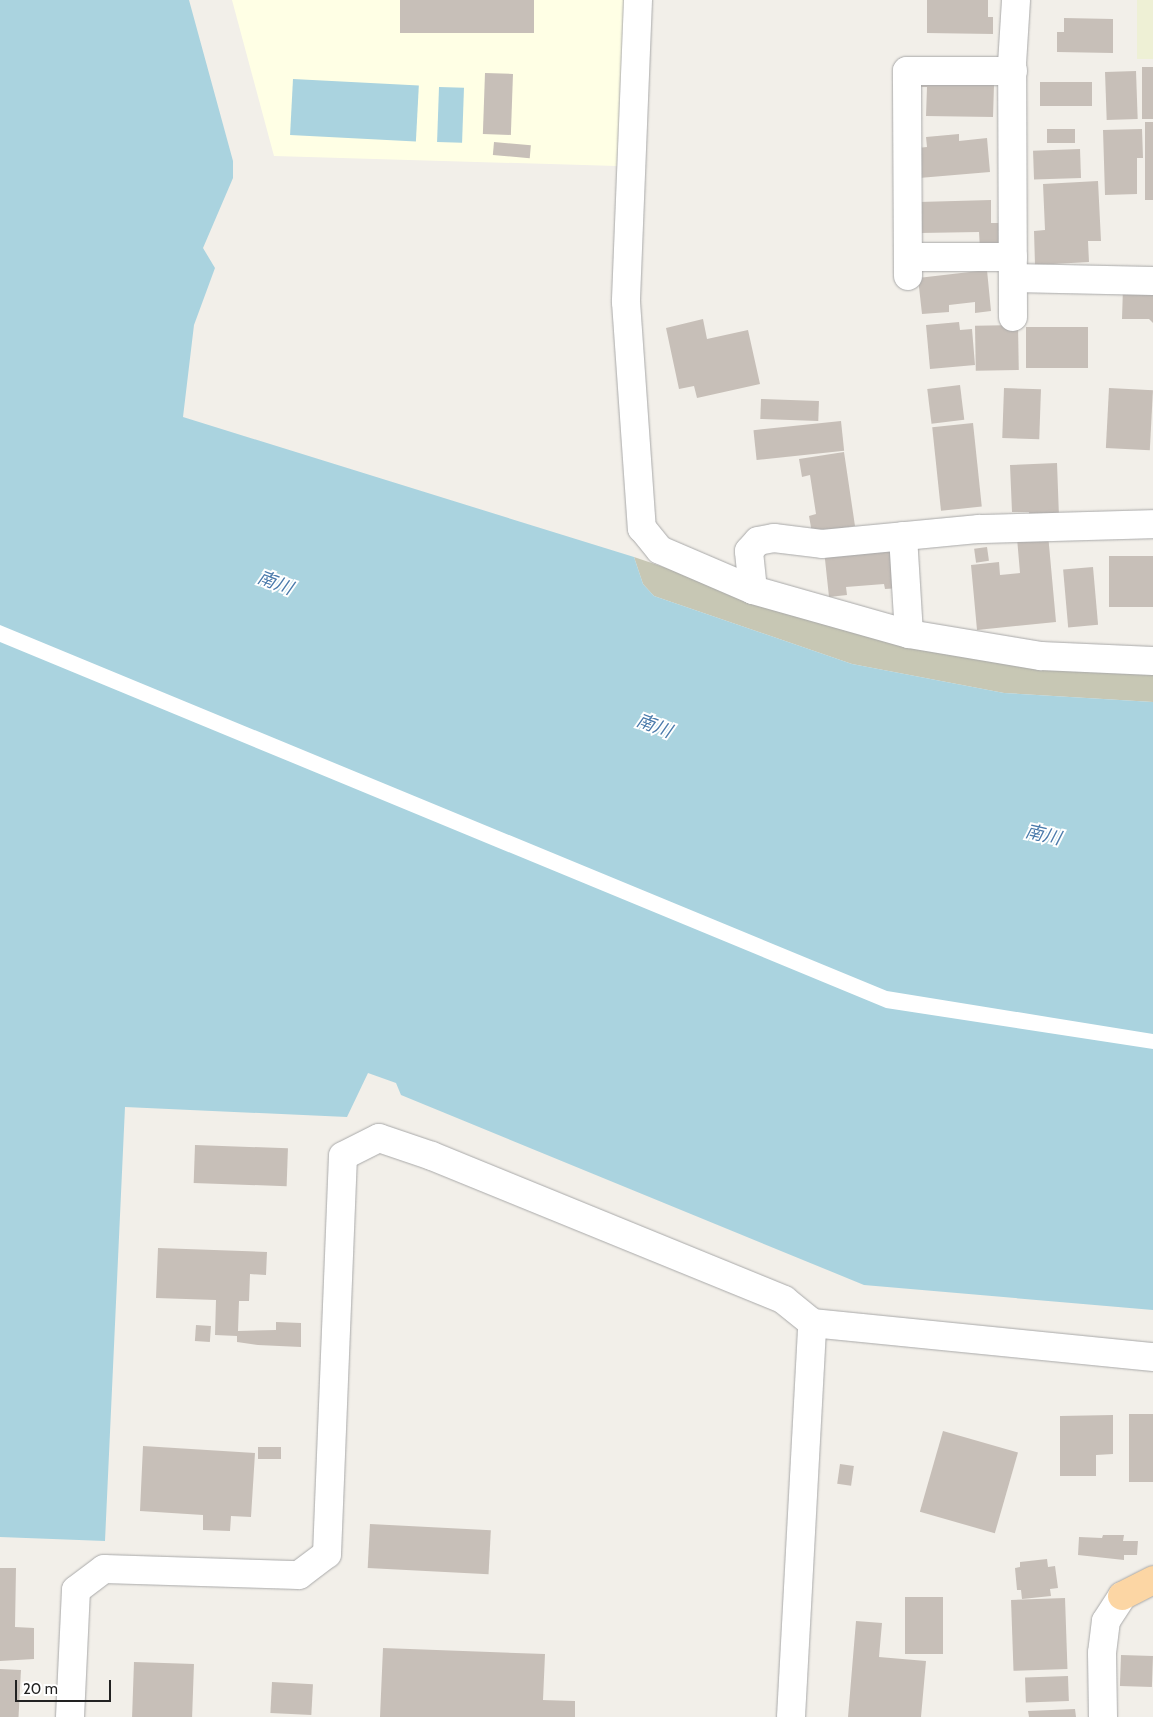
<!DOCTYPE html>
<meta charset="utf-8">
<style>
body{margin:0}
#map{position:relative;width:1153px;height:1717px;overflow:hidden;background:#f2efe9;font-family:Cabin,"Noto Sans JP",sans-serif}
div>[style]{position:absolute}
.education>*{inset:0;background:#ffffe5}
.construction>*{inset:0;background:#c7c7b4}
.farmland>*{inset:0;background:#eef0d5;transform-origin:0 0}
.water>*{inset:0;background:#aad3df;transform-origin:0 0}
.pier>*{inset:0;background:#fff}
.building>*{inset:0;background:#c7bfb8;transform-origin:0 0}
.roads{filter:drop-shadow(0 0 1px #a9a9a9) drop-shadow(0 0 1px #a9a9a9)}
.minor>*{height:28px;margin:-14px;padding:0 14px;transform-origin:14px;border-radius:14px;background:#fff}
.major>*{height:28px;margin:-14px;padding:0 14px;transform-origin:14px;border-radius:14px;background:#fcd6a4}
span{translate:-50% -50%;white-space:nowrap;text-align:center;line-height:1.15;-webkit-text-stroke:4px #fff;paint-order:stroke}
.water-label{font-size:18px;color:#4a7aab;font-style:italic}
.scale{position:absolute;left:15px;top:1680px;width:96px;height:22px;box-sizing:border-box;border:2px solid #222;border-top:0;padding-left:6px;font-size:15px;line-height:18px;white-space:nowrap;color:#222;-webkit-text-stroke:4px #fff;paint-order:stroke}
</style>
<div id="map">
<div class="education">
<i style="clip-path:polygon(232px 0,625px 0,617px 166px,274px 156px)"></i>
</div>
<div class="construction">
<i style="clip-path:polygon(634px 557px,831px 624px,1153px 674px,1153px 702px,1004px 693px,852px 664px,654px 596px,643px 584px)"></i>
</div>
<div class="farmland">
<i style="left:1137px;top:0;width:16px;height:59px"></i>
</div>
<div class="water">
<i style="clip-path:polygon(0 0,189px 0,233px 161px,233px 178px,203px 248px,215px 268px,194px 325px,183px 417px,634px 557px,643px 584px,654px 596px,852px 664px,1004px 693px,1153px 702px,1153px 1310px,864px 1285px,401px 1095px,396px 1083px,368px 1073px,347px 1117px,125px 1107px,105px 1541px,0 1537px)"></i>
<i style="left:293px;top:79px;width:126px;height:56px;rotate:3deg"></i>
<i style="left:439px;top:87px;width:25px;height:55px;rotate:2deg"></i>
</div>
<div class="pier">
<i style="clip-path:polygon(0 625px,887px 991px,1153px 1034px,1153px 1049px,886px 1008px,0 642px)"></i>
</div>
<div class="building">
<i style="left:400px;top:0;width:134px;height:33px"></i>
<i style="clip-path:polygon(927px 0,988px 0,988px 17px,993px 17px,993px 34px,927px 33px)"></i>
<i style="clip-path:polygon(1064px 18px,1113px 19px,1113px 53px,1057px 52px,1057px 32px,1064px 32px)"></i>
<i style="left:1142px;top:67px;width:11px;height:52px"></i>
<i style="left:1136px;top:71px;width:48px;height:31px;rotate:88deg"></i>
<i style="left:485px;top:73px;width:28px;height:61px;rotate:2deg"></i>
<i style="clip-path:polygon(920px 77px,994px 85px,993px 117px,926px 116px,927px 87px,920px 87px)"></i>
<i style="left:1040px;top:82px;width:52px;height:24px"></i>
<i style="left:1145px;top:122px;width:8px;height:78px"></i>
<i style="left:1075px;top:129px;width:14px;height:28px;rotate:90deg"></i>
<i style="clip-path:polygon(1142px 129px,1143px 158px,1137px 158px,1137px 194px,1105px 195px,1103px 130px)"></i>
<i style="clip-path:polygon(959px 134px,959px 141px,987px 138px,990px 172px,919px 178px,917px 148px,927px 147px,926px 137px)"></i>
<i style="left:494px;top:142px;width:37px;height:13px;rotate:5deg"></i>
<i style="left:1080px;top:149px;width:29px;height:47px;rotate:88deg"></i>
<i style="clip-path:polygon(1098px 181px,1101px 241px,1088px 241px,1089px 262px,1035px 265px,1034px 231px,1045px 230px,1043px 184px)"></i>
<i style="clip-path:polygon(991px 200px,991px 223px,1003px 223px,1003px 249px,980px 250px,979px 232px,920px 233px,919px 202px)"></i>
<i style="clip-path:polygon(987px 270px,991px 311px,975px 313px,975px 302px,949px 305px,949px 312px,922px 314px,918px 278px)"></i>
<i style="clip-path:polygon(1123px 287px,1153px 288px,1153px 323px,1149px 319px,1122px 319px)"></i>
<i style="clip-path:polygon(703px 319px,707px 339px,748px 330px,760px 384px,697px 398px,694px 386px,679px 389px,666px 328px)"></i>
<i style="clip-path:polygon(959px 322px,960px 330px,972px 329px,975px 365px,930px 369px,926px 325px)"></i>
<i style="left:1018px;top:325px;width:45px;height:43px;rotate:89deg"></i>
<i style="left:1026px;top:327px;width:62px;height:41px"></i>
<i style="left:960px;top:385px;width:35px;height:33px;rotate:83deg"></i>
<i style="left:1004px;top:388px;width:37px;height:50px;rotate:2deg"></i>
<i style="left:1109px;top:388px;width:44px;height:60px;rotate:3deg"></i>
<i style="left:761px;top:399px;width:58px;height:20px;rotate:2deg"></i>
<i style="left:841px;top:421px;width:30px;height:88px;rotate:84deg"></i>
<i style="left:973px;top:423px;width:84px;height:41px;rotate:84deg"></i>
<i style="clip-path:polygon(844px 452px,855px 526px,812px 533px,809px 516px,816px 514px,810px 475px,802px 477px,799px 459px)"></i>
<i style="clip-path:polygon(1057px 463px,1059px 517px,1029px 518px,1029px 512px,1012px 512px,1010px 465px)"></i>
<i style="clip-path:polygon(1048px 534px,1056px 622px,977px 630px,971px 565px,999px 562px,1000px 575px,1020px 573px,1017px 538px)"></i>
<i style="clip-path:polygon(896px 543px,900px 588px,885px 589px,884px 584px,846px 587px,847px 595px,829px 597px,824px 550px)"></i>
<i style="left:987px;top:547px;width:14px;height:13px;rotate:82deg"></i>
<i style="left:1153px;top:556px;width:51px;height:44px;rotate:90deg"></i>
<i style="left:1093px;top:567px;width:58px;height:30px;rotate:85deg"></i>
<i style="left:195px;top:1145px;width:93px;height:38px;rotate:2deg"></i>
<i style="clip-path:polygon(158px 1248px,267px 1252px,266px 1275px,250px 1274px,249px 1301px,239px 1301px,238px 1331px,276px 1330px,276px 1322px,301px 1323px,301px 1347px,258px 1345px,237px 1342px,237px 1336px,215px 1335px,216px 1300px,156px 1298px)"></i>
<i style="left:196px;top:1325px;width:15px;height:16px;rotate:4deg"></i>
<i style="left:1129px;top:1414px;width:24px;height:68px"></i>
<i style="clip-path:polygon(1113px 1415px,1113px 1454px,1096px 1455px,1096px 1476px,1060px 1476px,1060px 1416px)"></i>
<i style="left:943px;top:1431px;width:78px;height:84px;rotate:16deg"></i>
<i style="clip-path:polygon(143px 1446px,255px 1453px,251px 1517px,231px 1516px,230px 1531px,203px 1530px,203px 1515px,140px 1511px)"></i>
<i style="left:258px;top:1447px;width:23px;height:12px"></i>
<i style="left:840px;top:1464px;width:14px;height:20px;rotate:8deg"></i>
<i style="left:370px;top:1524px;width:121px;height:44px;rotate:3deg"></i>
<i style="clip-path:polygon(1103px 1535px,1124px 1535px,1123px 1541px,1138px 1541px,1137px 1555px,1124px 1555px,1124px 1560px,1078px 1555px,1079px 1537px,1102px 1538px)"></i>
<i style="clip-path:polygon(1047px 1559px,1048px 1567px,1055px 1566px,1058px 1588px,1050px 1589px,1051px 1596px,1022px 1599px,1021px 1590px,1017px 1590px,1015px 1568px,1020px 1567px,1020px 1562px)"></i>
<i style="clip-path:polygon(0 1568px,16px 1568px,15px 1627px,34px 1628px,34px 1659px,0 1661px)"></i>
<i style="left:905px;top:1597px;width:38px;height:57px"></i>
<i style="left:1065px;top:1598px;width:71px;height:54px;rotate:88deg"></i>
<i style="clip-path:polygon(856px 1621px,882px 1623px,879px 1657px,926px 1661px,921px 1717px,848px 1717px)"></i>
<i style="clip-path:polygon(383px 1648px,545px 1654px,543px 1700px,575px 1701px,575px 1717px,380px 1717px)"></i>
<i style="left:1121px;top:1655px;width:32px;height:31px;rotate:2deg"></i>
<i style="left:134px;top:1662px;width:60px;height:55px;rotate:2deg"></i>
<i style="left:0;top:1669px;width:21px;height:48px;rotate:3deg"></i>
<i style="left:1068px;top:1676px;width:25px;height:43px;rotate:88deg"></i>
<i style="left:272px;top:1682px;width:41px;height:31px;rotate:3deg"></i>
<i style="clip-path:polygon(1075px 1709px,1076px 1717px,1029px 1717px,1028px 1711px)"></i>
</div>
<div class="roads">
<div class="minor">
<i style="left:638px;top:0;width:302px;rotate:92.3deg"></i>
<i style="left:626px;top:302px;width:227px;rotate:86deg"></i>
<i style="left:642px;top:528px;width:28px;rotate:51deg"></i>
<i style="left:660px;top:550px;width:101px;rotate:23.3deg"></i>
<i style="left:753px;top:590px;width:162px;rotate:15.8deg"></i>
<i style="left:909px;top:634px;width:134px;rotate:9.5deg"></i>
<i style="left:1041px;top:656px;width:112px;rotate:2.6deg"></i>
<i style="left:908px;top:257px;width:105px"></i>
<i style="left:908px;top:276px;width:205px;rotate:-90.3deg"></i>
<i style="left:907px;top:71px;width:106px"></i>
<i style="left:1013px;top:278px;width:140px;rotate:1.2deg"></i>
<i style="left:1013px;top:317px;width:253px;rotate:-90.2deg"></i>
<i style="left:1012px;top:64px;width:64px;rotate:-86.4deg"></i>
<i style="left:903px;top:536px;width:98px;rotate:86.5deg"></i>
<i style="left:753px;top:590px;width:39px;rotate:-96deg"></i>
<i style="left:749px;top:551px;width:13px;rotate:-48deg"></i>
<i style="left:758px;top:541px;width:16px;rotate:-11deg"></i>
<i style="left:774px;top:538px;width:48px;rotate:7.1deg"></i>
<i style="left:822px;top:544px;width:158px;rotate:-5.5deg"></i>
<i style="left:979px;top:529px;width:174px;rotate:-1.6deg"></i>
<i style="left:70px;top:1717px;width:127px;rotate:-87.3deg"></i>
<i style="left:76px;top:1590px;width:35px;rotate:-37deg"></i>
<i style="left:104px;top:1569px;width:195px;rotate:1.8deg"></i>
<i style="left:299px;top:1575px;width:35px;rotate:-37deg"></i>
<i style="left:327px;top:1554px;width:398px;rotate:-87.7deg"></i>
<i style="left:343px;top:1156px;width:40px;rotate:-26.6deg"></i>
<i style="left:379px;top:1138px;width:56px;rotate:18.8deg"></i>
<i style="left:432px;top:1156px;width:380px;rotate:22.2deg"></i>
<i style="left:784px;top:1300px;width:36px;rotate:39deg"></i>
<i style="left:812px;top:1323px;width:343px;rotate:5.7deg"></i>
<i style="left:791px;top:1717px;width:395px;rotate:-86.9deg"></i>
<i style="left:1103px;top:1717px;width:64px;rotate:-90.9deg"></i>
<i style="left:1102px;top:1653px;width:32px;rotate:-83deg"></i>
<i style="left:1106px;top:1621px;width:30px;rotate:-57deg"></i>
</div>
<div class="major">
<i style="left:1122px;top:1596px;width:35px;rotate:-27deg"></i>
</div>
</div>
<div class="water-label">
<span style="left:275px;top:583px;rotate:21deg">南川</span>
<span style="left:654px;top:726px;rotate:21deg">南川</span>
<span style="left:1043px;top:835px;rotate:13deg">南川</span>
</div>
<div class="scale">20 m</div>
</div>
